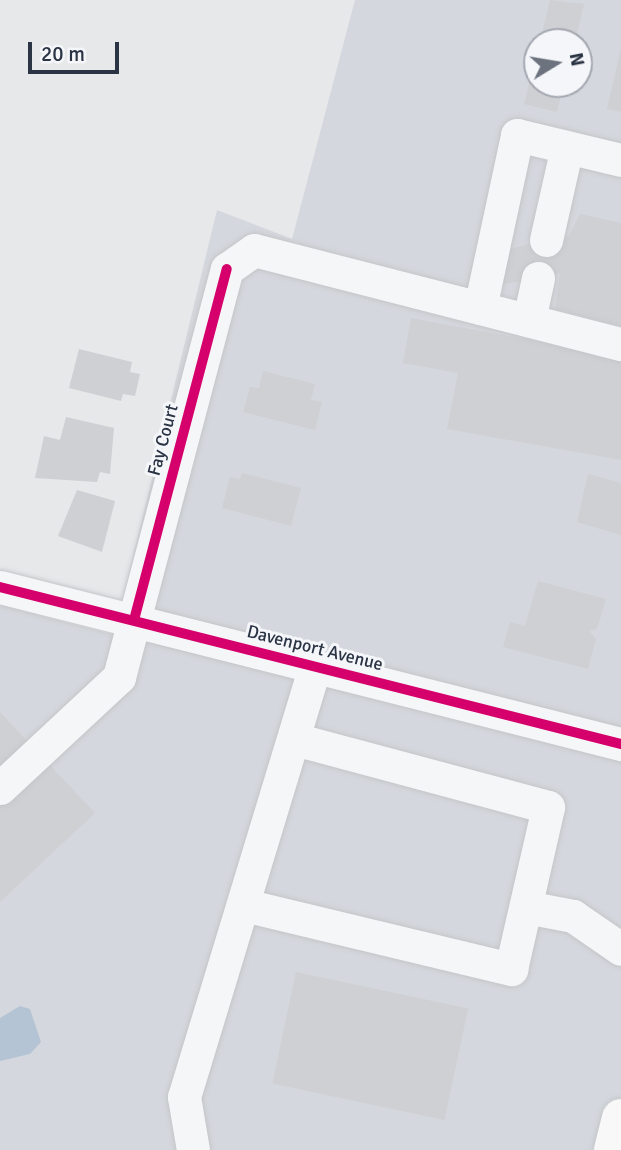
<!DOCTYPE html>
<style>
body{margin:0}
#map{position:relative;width:621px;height:1150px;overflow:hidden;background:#e6e8ea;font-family:Signika,sans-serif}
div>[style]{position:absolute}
.built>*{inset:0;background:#d4d7dd}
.water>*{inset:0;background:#b4c4d5}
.building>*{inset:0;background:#ced0d3;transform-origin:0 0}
.roads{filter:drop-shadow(0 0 2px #c4c6c8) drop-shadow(0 0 2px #c4c6c8)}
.minor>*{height:33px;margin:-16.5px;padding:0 16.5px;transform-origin:16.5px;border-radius:16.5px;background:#f5f6f7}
.major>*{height:38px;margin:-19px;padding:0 19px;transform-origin:19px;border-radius:19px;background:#f8f8f8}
.cycleway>*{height:10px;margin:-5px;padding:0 5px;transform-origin:5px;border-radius:5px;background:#d6006c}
span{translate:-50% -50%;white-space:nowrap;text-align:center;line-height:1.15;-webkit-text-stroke:6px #f4f6f9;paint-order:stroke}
.street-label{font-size:18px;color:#2b3445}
.north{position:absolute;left:523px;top:28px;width:70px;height:70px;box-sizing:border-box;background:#f4f6f9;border:2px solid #a4a8b1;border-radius:50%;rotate:79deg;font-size:19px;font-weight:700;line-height:28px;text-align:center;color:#2b3445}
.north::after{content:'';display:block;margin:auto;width:24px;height:32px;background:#6c737f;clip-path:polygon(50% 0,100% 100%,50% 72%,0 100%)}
.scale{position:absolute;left:28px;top:42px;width:91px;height:32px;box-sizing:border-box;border:4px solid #2b3445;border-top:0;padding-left:9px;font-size:21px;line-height:24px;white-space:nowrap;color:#2b3445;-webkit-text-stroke:5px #f4f6f9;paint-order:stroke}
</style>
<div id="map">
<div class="built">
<i style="clip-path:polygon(evenodd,355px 0,621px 0,621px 1150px,0 1150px,0 605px,114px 635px,217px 210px,292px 239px,355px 0,537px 42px,579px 42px,579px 84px,537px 84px,537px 42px)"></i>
</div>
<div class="water">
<i style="clip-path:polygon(20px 1006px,30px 1009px,41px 1042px,30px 1054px,0 1061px,0 1018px)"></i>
</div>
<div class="building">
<i style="clip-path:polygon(550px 0,584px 4px,575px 42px,540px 42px)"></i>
<i style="clip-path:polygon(621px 48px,621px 112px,607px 109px)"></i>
<i style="clip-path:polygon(536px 57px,537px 84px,564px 84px,557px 112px,524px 104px)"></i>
<i style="clip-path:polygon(580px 214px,621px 223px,621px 326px,555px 309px,560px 273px,500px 285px,508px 249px,569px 236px)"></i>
<i style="clip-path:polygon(411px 318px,621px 357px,621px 460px,447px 429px,458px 373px,403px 363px)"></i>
<i style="clip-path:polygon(79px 349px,132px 362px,130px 372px,140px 374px,135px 396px,123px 394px,121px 401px,69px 388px)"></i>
<i style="clip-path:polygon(263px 371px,315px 384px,311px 400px,322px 402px,315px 430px,243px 412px,250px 387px,259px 388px)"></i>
<i style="clip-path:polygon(66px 417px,114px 428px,110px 474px,100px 472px,97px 482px,35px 478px,44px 436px,60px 440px)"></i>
<i style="clip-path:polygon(242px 473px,301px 488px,291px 526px,222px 508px,230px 477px,240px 479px)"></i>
<i style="clip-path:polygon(588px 474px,621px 483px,621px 535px,577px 522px)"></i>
<i style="clip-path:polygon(77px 490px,115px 501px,102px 552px,58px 536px)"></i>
<i style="clip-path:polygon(538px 581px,606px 599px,597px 629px,589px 631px,596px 639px,588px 669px,503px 647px,510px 622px,525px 626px)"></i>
<i style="clip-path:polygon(0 712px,95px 813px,0 902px)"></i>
<i style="left:296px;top:972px;width:176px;height:114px;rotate:12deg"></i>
</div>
<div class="roads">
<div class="minor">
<i style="left:546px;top:240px;width:95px;rotate:-77.3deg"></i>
<i style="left:480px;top:308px;width:177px;rotate:-77.9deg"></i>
<i style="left:517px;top:135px;width:107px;rotate:13.5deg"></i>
<i style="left:529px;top:320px;width:43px;rotate:-77.9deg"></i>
<i style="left:0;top:587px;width:641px;rotate:14.19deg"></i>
<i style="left:0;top:788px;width:163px;rotate:-43deg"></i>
<i style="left:119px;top:677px;width:422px;rotate:-75.2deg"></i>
<i style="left:227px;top:269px;width:33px;rotate:-35deg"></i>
<i style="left:254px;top:250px;width:379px;rotate:14.4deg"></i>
<i style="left:244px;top:905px;width:275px;rotate:13.5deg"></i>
<i style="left:511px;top:969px;width:166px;rotate:-77.1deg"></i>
<i style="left:548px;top:807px;width:263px;rotate:-165deg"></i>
<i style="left:526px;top:907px;width:48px;rotate:10.8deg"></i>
<i style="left:573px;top:916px;width:58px;rotate:34.5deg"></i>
<i style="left:193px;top:1150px;width:54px;rotate:-99.6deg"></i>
<i style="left:184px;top:1097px;width:450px;rotate:-73.1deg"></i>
</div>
<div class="major">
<i style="left:613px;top:1150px;width:33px;rotate:-76deg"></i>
</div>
</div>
<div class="cycleway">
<i style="left:0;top:587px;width:641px;rotate:14.19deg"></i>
<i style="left:134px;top:620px;width:363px;rotate:-75.2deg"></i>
</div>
<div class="street-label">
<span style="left:163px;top:440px;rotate:-75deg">Fay Court</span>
<span style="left:315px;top:648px;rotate:14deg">Davenport Avenue</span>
</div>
<div class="north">N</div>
<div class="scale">20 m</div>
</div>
